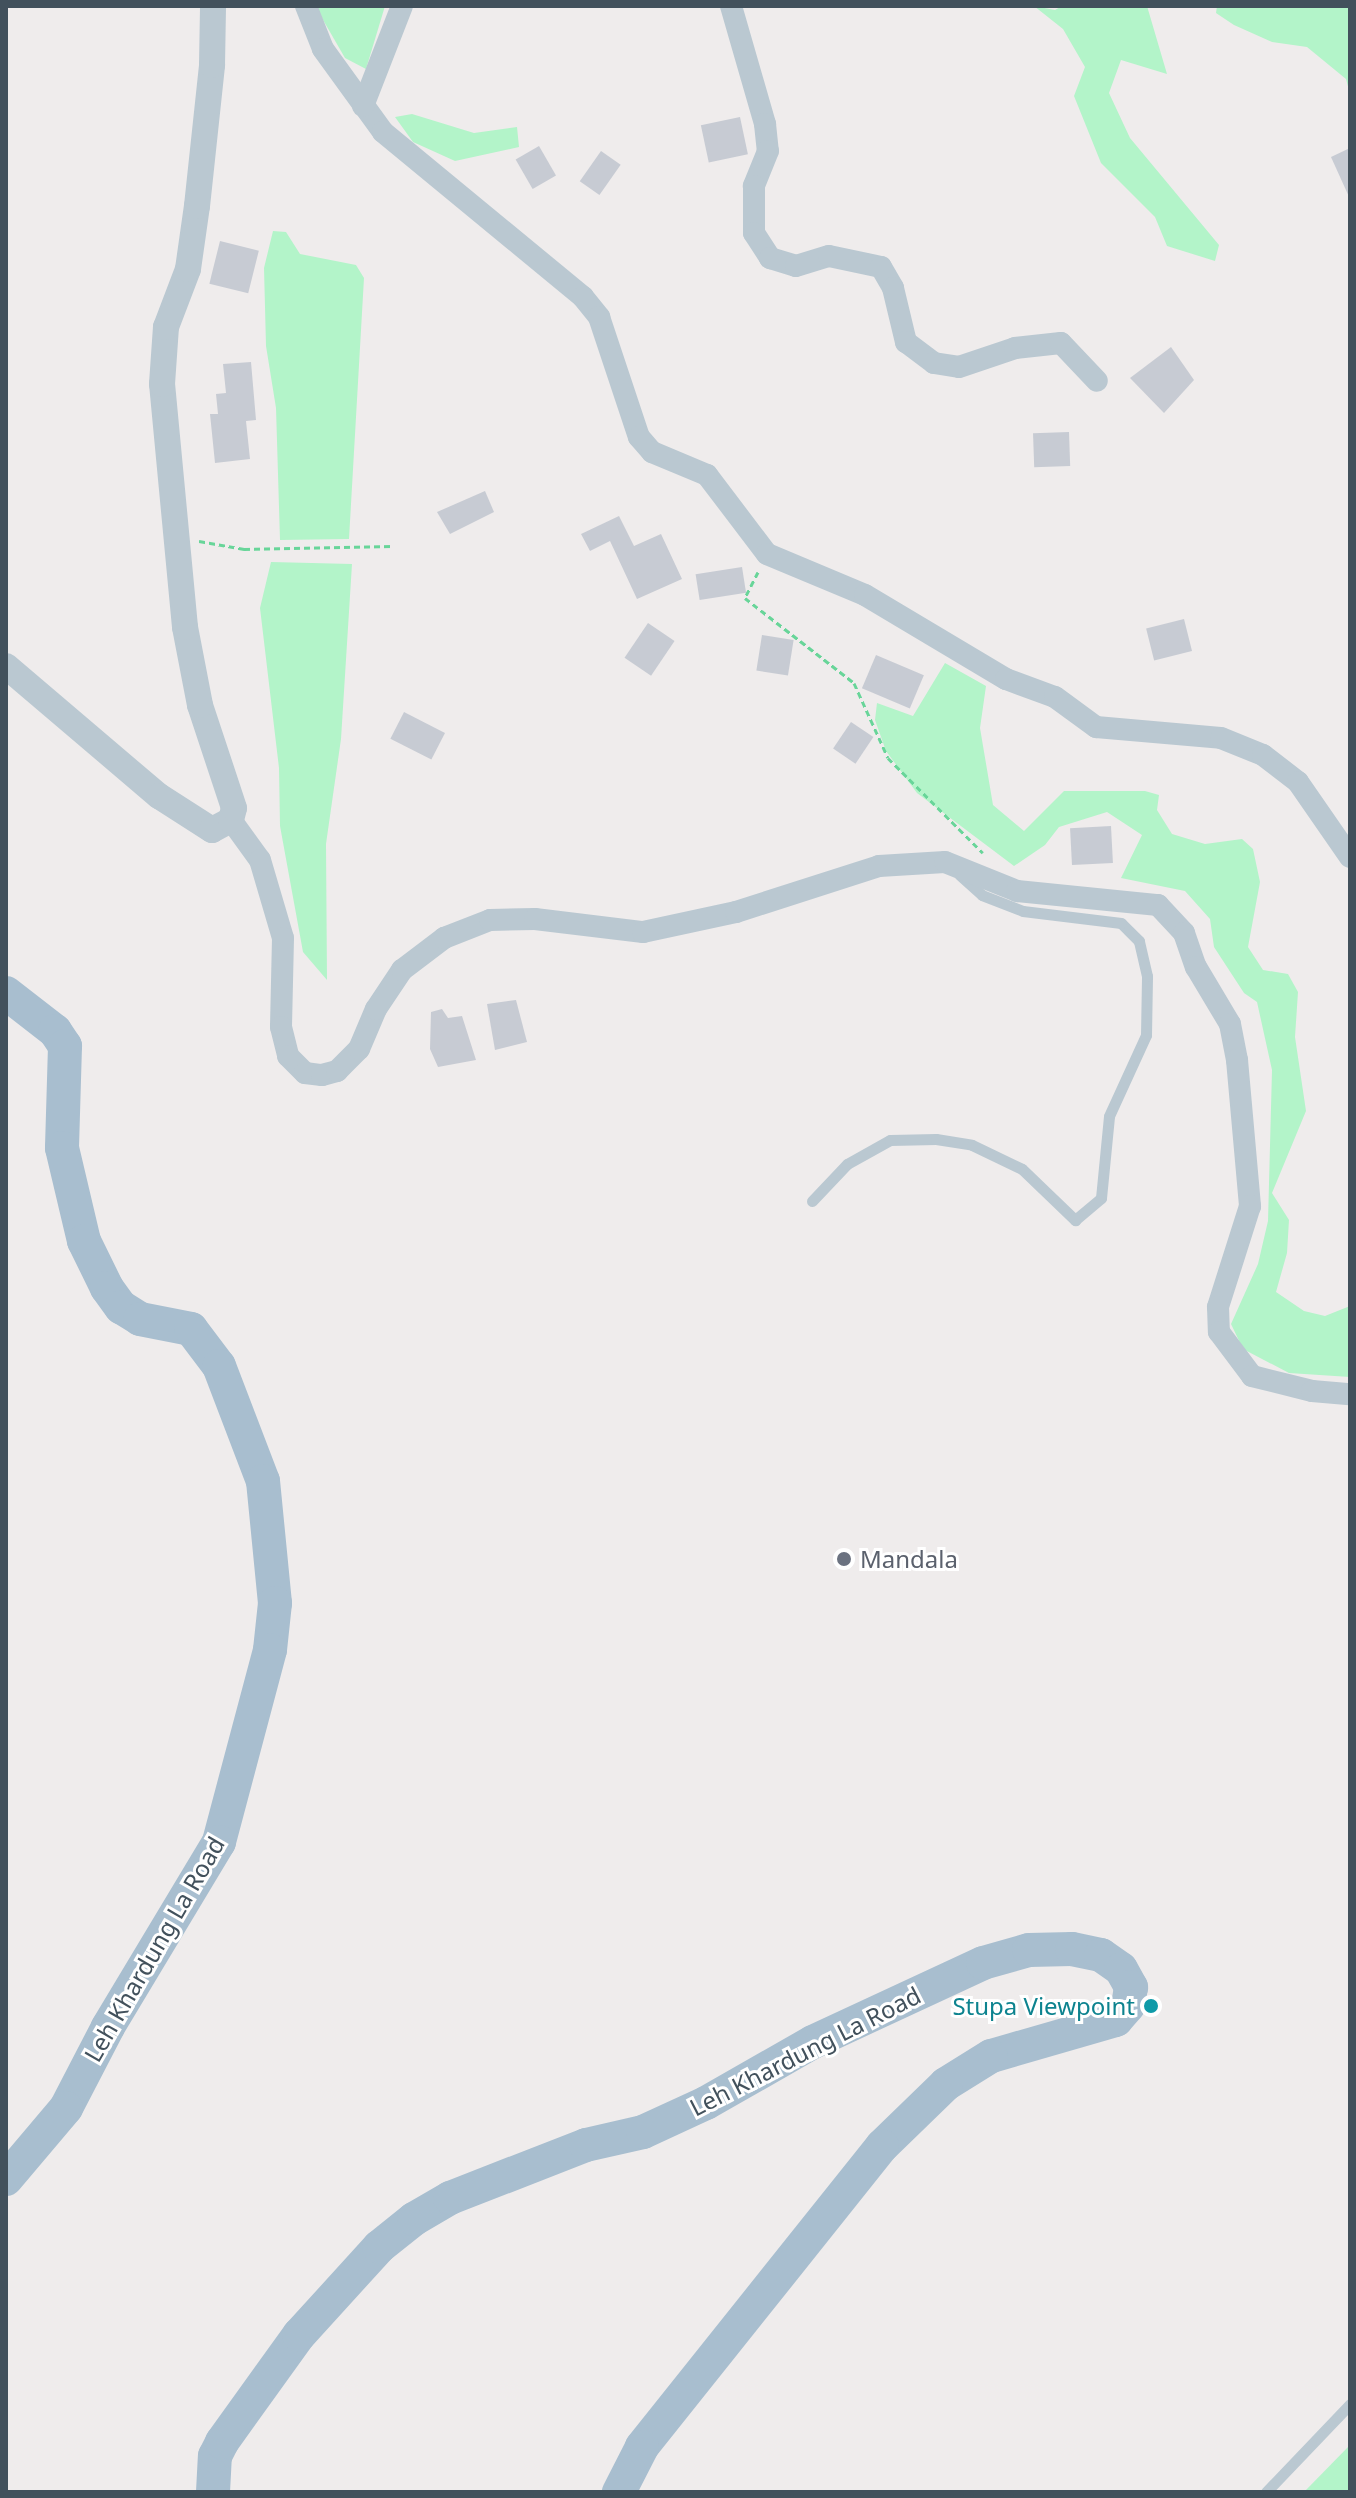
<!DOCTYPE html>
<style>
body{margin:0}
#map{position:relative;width:1356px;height:2498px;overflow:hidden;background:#efecec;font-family:"Noto Sans",sans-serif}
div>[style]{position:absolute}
.green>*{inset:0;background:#b3f4c9}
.building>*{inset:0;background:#c7cbd3;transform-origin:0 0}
.path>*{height:3px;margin-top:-1.5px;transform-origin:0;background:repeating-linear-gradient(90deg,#68d599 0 6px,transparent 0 10px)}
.service>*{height:11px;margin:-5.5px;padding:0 5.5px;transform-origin:5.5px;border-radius:5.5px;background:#bac8d1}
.minor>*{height:22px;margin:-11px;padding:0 11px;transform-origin:11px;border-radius:11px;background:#bac8d1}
.tertiary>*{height:26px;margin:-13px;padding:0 13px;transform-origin:13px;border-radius:13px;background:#bac8d1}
.primary>*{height:34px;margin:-17px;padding:0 17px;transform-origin:17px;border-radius:17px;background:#a8becf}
.dots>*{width:22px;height:22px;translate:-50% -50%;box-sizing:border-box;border:4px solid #fff;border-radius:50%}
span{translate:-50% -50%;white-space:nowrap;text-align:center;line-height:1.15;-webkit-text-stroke:6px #fff;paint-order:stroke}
.worship-label{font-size:24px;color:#5b616d}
.left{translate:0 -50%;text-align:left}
.street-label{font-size:24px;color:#42515c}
.culture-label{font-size:24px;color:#0d838f}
.right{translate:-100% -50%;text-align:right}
.frame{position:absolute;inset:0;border:8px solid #42515c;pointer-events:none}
</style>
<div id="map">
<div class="green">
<i style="clip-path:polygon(315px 6px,385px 6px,366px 69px,345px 58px)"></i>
<i style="clip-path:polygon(1034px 6px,1055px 10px,1062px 6px,1147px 6px,1167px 74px,1121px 60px,1109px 93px,1130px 138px,1219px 245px,1215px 261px,1167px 246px,1155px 217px,1101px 163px,1074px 96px,1085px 67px,1063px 29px)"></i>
<i style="clip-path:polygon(1217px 6px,1350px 6px,1350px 94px,1346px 79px,1307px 47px,1272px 42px,1234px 25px,1216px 13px)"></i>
<i style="clip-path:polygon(412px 114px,474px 133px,517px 127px,519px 147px,455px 161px,413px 142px,395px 117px)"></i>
<i style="clip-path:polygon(273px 231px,286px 232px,300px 254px,356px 265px,364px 278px,349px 539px,280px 540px,276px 408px,266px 346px,264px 268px)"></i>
<i style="clip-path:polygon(271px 562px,352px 564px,341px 739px,326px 844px,327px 980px,303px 952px,280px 826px,279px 768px,260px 608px)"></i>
<i style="clip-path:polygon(945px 663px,986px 686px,980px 728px,993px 805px,1024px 831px,1064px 791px,1145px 791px,1159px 795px,1157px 810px,1172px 834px,1205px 844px,1242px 839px,1253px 849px,1260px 882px,1248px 947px,1263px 970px,1288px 974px,1298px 992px,1295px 1037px,1306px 1111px,1272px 1193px,1289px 1220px,1287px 1253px,1276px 1292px,1304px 1311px,1325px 1316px,1350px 1306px,1350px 1377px,1289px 1373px,1243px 1349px,1231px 1324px,1258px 1264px,1268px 1221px,1272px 1070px,1257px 1002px,1244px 993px,1214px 947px,1210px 919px,1185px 891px,1121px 878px,1142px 835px,1107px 812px,1059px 827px,1045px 845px,1014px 866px,917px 793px,886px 751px,875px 720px,877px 703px,913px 716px)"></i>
<i style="clip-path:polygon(1350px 2445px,1350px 2492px,1304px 2492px)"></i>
</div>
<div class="building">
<i style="left:740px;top:117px;width:38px;height:40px;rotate:78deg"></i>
<i style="left:539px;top:146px;width:34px;height:27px;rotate:60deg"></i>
<i style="clip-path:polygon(1350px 148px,1350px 199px,1331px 157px)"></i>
<i style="left:601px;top:151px;width:24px;height:37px;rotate:35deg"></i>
<i style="left:220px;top:241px;width:40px;height:44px;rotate:14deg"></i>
<i style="clip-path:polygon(1171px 347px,1194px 380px,1164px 413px,1130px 378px)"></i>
<i style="clip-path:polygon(251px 362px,256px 420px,246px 421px,250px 459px,215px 463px,210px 414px,218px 414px,216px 394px,226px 393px,223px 364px)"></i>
<i style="left:1069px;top:432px;width:34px;height:36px;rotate:88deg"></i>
<i style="clip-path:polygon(485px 491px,494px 512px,450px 534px,437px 512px)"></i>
<i style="clip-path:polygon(619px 516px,634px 546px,661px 534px,682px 579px,637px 599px,610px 541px,590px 551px,581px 534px)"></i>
<i style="left:742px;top:567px;width:26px;height:47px;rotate:81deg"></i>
<i style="left:1184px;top:619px;width:33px;height:39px;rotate:76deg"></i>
<i style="left:648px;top:623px;width:32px;height:42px;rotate:34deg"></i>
<i style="left:762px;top:635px;width:32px;height:36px;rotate:9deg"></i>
<i style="left:876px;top:655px;width:52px;height:36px;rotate:23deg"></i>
<i style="left:404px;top:712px;width:46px;height:30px;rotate:27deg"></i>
<i style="left:851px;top:722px;width:27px;height:32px;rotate:34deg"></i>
<i style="left:1111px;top:826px;width:37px;height:41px;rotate:87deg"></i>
<i style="clip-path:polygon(516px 1000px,527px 1042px,495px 1050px,487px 1004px)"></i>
<i style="clip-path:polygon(442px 1009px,448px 1018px,462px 1016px,476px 1060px,438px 1067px,430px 1049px,431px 1012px)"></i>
</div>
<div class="path">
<i style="left:199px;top:541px;width:46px;rotate:10.1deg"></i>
<i style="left:244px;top:549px;width:149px;rotate:-1.2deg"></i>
<i style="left:758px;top:572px;width:29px;rotate:117deg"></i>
<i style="left:745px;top:598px;width:138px;rotate:37.9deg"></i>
<i style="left:854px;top:683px;width:82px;rotate:65.6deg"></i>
<i style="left:888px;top:758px;width:134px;rotate:45deg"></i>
</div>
<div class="service">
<i style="left:812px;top:1201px;width:51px;rotate:-46.6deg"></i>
<i style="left:847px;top:1164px;width:49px;rotate:-29.2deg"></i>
<i style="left:890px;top:1140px;width:46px;rotate:-1.2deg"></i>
<i style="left:936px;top:1139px;width:36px;rotate:9deg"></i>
<i style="left:972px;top:1145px;width:55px;rotate:25.6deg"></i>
<i style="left:1022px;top:1169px;width:74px;rotate:43.9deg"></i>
<i style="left:1075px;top:1220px;width:34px;rotate:-40deg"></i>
<i style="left:1101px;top:1198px;width:82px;rotate:-84.4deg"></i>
<i style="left:1109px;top:1116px;width:89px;rotate:-65.4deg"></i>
<i style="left:1146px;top:1035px;width:59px;rotate:-89deg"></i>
<i style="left:1147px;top:976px;width:36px;rotate:-103deg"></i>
<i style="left:1139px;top:941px;width:25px;rotate:-135deg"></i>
<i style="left:1121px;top:923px;width:99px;rotate:-173deg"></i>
<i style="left:1023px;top:911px;width:44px;rotate:-158.7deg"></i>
<i style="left:982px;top:895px;width:30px;rotate:-138deg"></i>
<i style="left:1266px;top:2492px;width:122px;rotate:-46.3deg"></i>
</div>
<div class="minor">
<i style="left:306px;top:6px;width:46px;rotate:68.4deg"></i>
<i style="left:323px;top:49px;width:102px;rotate:54.1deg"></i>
<i style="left:383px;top:132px;width:259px;rotate:39.5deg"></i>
<i style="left:583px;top:297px;width:26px;rotate:51deg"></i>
<i style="left:599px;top:317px;width:126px;rotate:71.6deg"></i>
<i style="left:639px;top:437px;width:20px;rotate:49deg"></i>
<i style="left:652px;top:452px;width:60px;rotate:22.7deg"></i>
<i style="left:707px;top:475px;width:99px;rotate:52.8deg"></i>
<i style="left:767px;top:554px;width:106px;rotate:22.7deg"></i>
<i style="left:865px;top:595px;width:164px;rotate:30.8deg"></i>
<i style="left:1006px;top:679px;width:52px;rotate:20.2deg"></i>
<i style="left:1055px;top:697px;width:51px;rotate:36.2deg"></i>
<i style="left:1096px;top:727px;width:125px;rotate:5deg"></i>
<i style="left:1221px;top:738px;width:45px;rotate:22deg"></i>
<i style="left:1263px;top:755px;width:44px;rotate:37.6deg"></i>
<i style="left:1298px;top:782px;width:91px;rotate:55.3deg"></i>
<i style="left:731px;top:6px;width:123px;rotate:73.9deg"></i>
<i style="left:765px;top:124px;width:27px;rotate:84deg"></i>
<i style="left:768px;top:151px;width:38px;rotate:112deg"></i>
<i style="left:754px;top:186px;width:47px;rotate:90deg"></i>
<i style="left:754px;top:233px;width:30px;rotate:57deg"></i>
<i style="left:770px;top:258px;width:27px;rotate:17deg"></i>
<i style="left:796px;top:266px;width:34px;rotate:-17deg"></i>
<i style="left:829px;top:256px;width:53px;rotate:11.9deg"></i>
<i style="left:881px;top:267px;width:24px;rotate:60deg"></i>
<i style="left:893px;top:288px;width:56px;rotate:76.5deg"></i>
<i style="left:906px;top:342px;width:35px;rotate:37deg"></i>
<i style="left:934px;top:363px;width:25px;rotate:9deg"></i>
<i style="left:959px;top:367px;width:59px;rotate:-18.7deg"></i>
<i style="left:1015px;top:348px;width:46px;rotate:-6.2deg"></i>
<i style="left:1061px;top:343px;width:52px;rotate:46.5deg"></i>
<i style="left:363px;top:106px;width:107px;rotate:-68.7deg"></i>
<i style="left:231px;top:820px;width:49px;rotate:54.1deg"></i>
<i style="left:260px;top:860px;width:81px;rotate:73.6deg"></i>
<i style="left:283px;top:938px;width:89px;rotate:91.3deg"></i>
<i style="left:281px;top:1027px;width:30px;rotate:76deg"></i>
<i style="left:288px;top:1056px;width:24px;rotate:45deg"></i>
<i style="left:305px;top:1073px;width:17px;rotate:7deg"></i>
<i style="left:322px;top:1075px;width:16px;rotate:-15deg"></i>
<i style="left:337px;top:1071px;width:31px;rotate:-45deg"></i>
<i style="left:359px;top:1049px;width:43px;rotate:-67deg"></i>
<i style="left:376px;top:1009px;width:47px;rotate:-56.3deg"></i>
<i style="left:402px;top:970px;width:53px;rotate:-37.3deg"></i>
<i style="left:444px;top:938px;width:49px;rotate:-21.4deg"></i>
<i style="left:490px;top:920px;width:45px;rotate:-1.3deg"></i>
<i style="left:535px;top:919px;width:109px;rotate:6.9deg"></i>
<i style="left:643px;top:932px;width:95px;rotate:-12.1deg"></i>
<i style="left:736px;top:912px;width:150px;rotate:-17.8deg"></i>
<i style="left:879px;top:866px;width:66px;rotate:-3.5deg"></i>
<i style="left:945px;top:862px;width:78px;rotate:21.9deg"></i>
<i style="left:1017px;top:891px;width:142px;rotate:5.7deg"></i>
<i style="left:1158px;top:905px;width:38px;rotate:47deg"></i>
<i style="left:1184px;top:933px;width:36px;rotate:71deg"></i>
<i style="left:1196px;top:967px;width:66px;rotate:59.2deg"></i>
<i style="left:1230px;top:1024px;width:37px;rotate:79deg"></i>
<i style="left:1237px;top:1060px;width:147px;rotate:84.9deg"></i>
<i style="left:1250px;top:1206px;width:106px;rotate:107.6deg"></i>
<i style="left:1218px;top:1307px;width:25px;rotate:88deg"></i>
<i style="left:1219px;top:1332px;width:55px;rotate:53.1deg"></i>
<i style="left:1252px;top:1376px;width:62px;rotate:14deg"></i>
<i style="left:1312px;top:1391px;width:38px;rotate:5deg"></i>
</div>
<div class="tertiary">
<i style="left:6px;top:666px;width:201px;rotate:40.4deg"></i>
<i style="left:159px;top:796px;width:63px;rotate:32.7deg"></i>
<i style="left:212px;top:830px;width:21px;rotate:-28deg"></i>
<i style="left:231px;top:820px;width:12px;rotate:-76deg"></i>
<i style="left:234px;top:808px;width:108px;rotate:-108.3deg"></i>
<i style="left:200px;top:705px;width:79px;rotate:-100.9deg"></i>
<i style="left:185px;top:627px;width:244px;rotate:-95.4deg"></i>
<i style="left:162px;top:384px;width:57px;rotate:-86deg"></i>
<i style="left:166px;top:327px;width:62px;rotate:-69.2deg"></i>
<i style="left:188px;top:269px;width:64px;rotate:-81.9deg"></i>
<i style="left:197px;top:206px;width:142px;rotate:-83.9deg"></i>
<i style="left:212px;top:65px;width:59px;rotate:-89deg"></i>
</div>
<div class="primary">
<i style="left:6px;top:993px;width:62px;rotate:37.8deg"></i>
<i style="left:55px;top:1031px;width:18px;rotate:56deg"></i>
<i style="left:65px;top:1046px;width:102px;rotate:91.7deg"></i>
<i style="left:62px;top:1148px;width:96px;rotate:76.7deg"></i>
<i style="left:84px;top:1241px;width:52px;rotate:63.9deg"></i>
<i style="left:107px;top:1288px;width:24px;rotate:54deg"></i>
<i style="left:121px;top:1307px;width:22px;rotate:32deg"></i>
<i style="left:140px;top:1319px;width:52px;rotate:11.1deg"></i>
<i style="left:191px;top:1329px;width:46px;rotate:52.9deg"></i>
<i style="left:219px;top:1366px;width:123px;rotate:69.1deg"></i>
<i style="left:263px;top:1481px;width:123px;rotate:84.4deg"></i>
<i style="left:275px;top:1603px;width:47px;rotate:96.1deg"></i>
<i style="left:270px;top:1650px;width:199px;rotate:104.9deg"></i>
<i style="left:219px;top:1842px;width:216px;rotate:121deg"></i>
<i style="left:108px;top:2027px;width:91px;rotate:117.4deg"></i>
<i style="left:66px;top:2108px;width:93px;rotate:130.2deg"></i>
<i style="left:213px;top:2492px;width:36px;rotate:-87deg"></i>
<i style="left:215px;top:2456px;width:16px;rotate:-63deg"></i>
<i style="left:222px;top:2442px;width:132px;rotate:-54.3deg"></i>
<i style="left:299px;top:2335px;width:119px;rotate:-47.7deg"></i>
<i style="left:379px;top:2247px;width:45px;rotate:-38.7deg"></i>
<i style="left:414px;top:2219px;width:42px;rotate:-30.3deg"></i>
<i style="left:450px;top:2198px;width:146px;rotate:-21.3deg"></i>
<i style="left:586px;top:2145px;width:58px;rotate:-12.8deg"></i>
<i style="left:643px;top:2132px;width:69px;rotate:-24.7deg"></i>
<i style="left:706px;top:2103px;width:123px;rotate:-29.7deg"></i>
<i style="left:813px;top:2042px;width:187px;rotate:-24.9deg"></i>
<i style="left:983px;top:1963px;width:48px;rotate:-15.8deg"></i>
<i style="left:1029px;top:1950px;width:43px;rotate:-1.3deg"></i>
<i style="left:1072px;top:1949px;width:30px;rotate:12deg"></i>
<i style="left:1101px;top:1955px;width:24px;rotate:35deg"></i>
<i style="left:1121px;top:1969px;width:21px;rotate:61deg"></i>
<i style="left:1131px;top:1987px;width:19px;rotate:99deg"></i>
<i style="left:1128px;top:2006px;width:18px;rotate:131deg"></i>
<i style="left:1116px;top:2020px;width:130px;rotate:163.9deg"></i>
<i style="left:991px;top:2056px;width:53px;rotate:148.1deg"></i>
<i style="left:946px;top:2084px;width:89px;rotate:135.9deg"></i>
<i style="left:882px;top:2146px;width:385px;rotate:128.6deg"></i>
<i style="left:642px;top:2447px;width:51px;rotate:117.1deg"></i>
</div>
<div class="dots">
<i style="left:844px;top:1559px;background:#6b7280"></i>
<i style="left:1151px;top:2006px;background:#0f9aa8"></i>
</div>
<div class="worship-label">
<span class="left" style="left:860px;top:1559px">Mandala</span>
</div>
<div class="street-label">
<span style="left:154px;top:1949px;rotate:-60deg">Leh Khardung La Road</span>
<span style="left:805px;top:2051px;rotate:-27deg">Leh Khardung La Road</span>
</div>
<div class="culture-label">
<span class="right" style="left:1135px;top:2006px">Stupa Viewpoint</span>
</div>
<div class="frame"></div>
</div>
